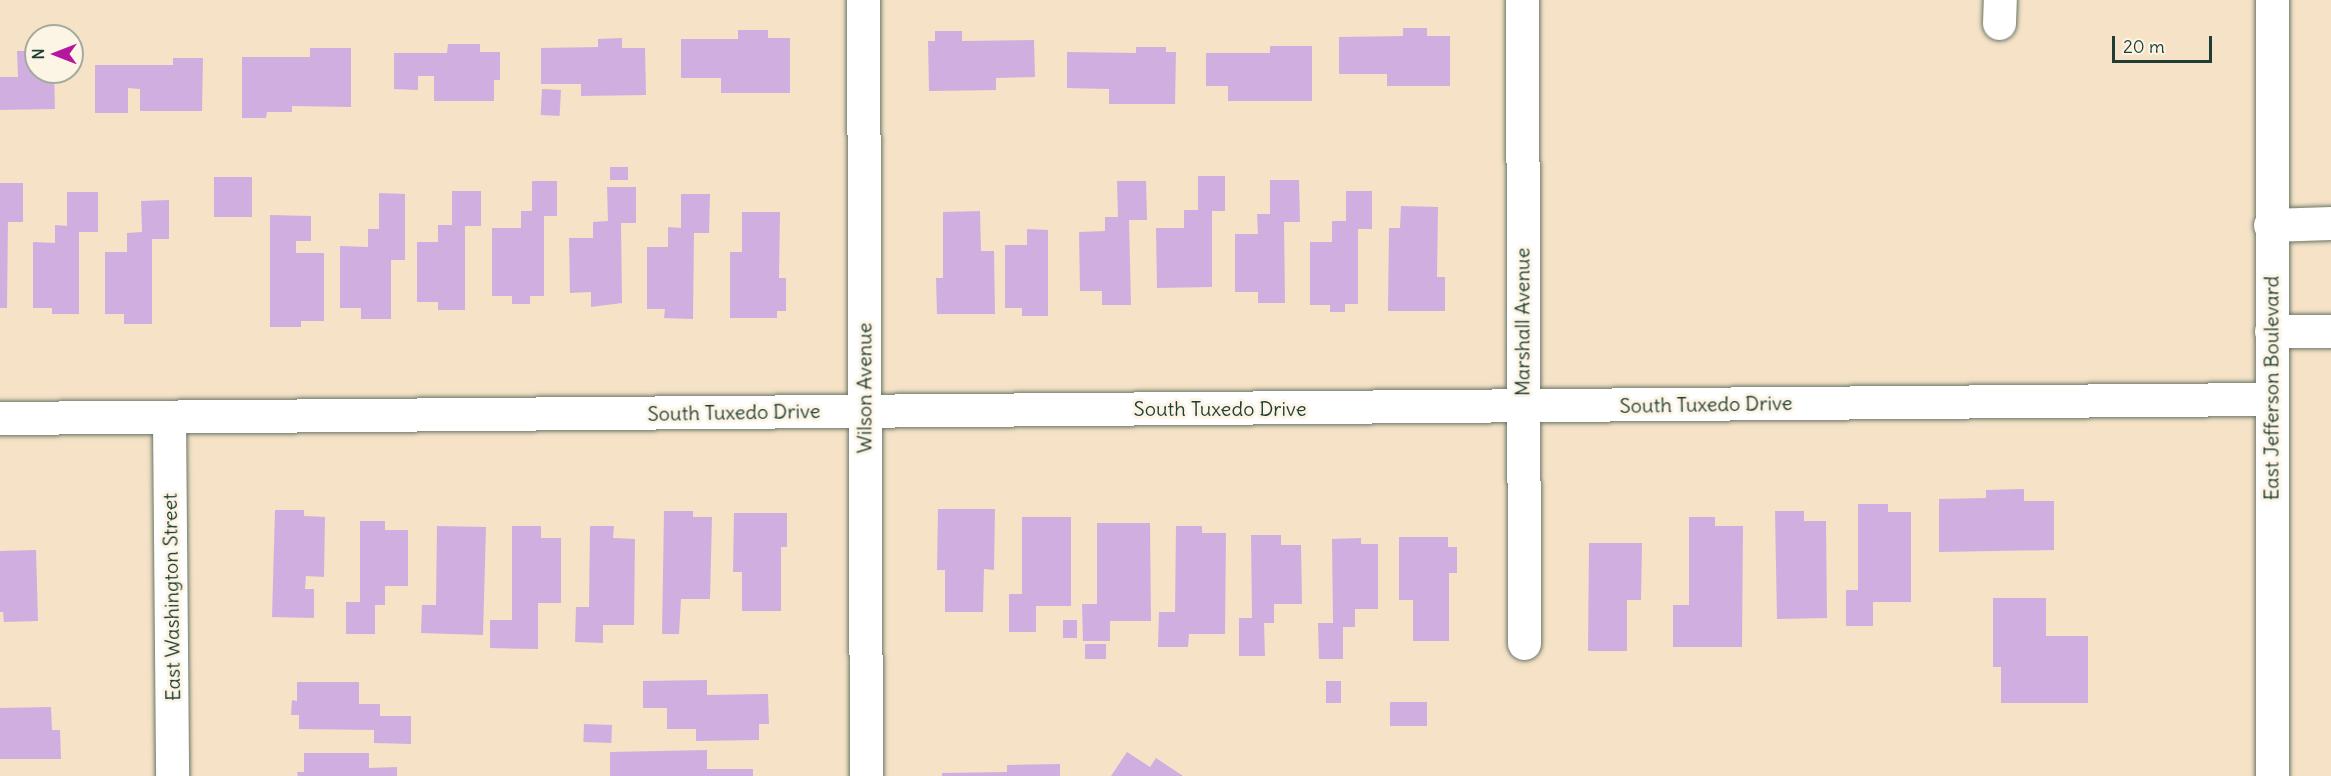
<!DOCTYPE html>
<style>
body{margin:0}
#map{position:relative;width:2331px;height:776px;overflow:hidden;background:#f5e2c7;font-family:Delius,sans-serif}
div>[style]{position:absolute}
.building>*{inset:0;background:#d0afe0;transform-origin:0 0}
.roads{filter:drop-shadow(0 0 2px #6a7767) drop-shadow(0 0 2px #6a7767)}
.minor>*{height:33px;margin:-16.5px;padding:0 16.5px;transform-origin:16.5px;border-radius:16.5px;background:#fff}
span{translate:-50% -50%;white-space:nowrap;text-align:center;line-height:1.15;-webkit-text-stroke:6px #fcf5e5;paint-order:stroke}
.street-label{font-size:20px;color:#1f3d34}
.north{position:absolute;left:24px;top:24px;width:60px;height:60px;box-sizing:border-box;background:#fcf5e5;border:2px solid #a4ab9e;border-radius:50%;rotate:270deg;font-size:16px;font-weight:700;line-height:24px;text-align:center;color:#1f3d34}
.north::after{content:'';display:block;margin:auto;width:21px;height:27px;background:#b5179e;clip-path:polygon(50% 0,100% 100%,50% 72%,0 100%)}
.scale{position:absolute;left:2112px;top:36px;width:100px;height:27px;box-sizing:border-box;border:3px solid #1f3d34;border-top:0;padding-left:8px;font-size:18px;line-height:21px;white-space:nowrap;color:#1f3d34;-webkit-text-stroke:4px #fcf5e5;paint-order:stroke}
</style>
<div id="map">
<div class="building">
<i style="clip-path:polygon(1403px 28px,1427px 28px,1427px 36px,1450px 36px,1450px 86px,1387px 86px,1387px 74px,1339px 74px,1339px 37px,1403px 36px)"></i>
<i style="clip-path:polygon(738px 30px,768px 30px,768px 38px,790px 38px,790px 93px,721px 93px,721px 78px,681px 78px,681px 39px,738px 39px)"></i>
<i style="clip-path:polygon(935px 31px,962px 31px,962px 41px,1034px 40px,1035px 77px,996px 78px,996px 90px,929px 91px,928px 41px,935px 41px)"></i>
<i style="clip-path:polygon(622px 38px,622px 48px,645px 48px,646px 95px,581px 96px,581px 84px,541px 84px,541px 48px,598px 47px,598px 39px)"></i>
<i style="clip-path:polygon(448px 44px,480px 44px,480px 52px,500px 52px,500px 80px,494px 80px,494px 101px,434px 101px,434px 76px,418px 76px,418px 90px,394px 89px,394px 53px,447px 53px)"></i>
<i style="clip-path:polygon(1270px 46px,1312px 46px,1312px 101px,1228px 101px,1228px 86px,1206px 86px,1206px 53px,1270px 53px)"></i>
<i style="clip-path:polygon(1136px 47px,1166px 47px,1166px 52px,1176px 52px,1175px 104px,1109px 104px,1109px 89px,1067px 88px,1067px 52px,1136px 53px)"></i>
<i style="clip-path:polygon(310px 48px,351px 48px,351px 107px,292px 106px,292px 112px,267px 112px,266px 118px,242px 118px,242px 57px,310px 57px)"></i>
<i style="clip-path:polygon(17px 51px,36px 51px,36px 72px,54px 72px,55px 109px,0 110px,0 77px,18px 77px)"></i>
<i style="clip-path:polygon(173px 58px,203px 58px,202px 111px,140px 111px,140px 89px,128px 88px,128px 113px,95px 113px,95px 65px,173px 65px)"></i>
<i style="left:542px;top:89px;width:19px;height:26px;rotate:3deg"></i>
<i style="left:610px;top:167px;width:18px;height:13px"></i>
<i style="clip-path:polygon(1198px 176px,1225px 176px,1225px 211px,1212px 211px,1212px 287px,1157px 288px,1156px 228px,1184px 228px,1184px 210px,1198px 210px)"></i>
<i style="left:214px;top:177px;width:38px;height:40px"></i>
<i style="clip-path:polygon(1270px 180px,1299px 180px,1300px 222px,1284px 222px,1285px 303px,1258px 303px,1258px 292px,1235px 292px,1235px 234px,1258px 234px,1257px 214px,1270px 214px)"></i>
<i style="clip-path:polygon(532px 181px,557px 181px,557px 216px,544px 216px,544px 296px,530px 296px,530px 304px,512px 304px,512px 296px,492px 296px,492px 228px,521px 228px,521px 211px,532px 211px)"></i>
<i style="clip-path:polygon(1117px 181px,1146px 181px,1147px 220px,1129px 220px,1131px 305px,1102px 305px,1102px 291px,1080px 291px,1079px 232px,1105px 231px,1105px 217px,1118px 217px)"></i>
<i style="clip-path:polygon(0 183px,23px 183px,23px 222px,8px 222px,7px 308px,0 308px)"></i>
<i style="clip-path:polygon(607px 187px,636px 187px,636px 223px,621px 223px,622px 303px,591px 307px,591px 292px,570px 293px,569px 238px,593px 238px,593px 222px,608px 221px)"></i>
<i style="clip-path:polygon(452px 191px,481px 191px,481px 226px,465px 226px,465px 310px,438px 310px,438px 302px,417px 302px,417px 242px,438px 242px,438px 225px,452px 225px)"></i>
<i style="clip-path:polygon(1346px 191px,1372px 191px,1372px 229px,1358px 229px,1358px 304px,1345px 304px,1345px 312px,1330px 312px,1330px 305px,1310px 305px,1310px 242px,1332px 242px,1332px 221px,1346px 221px)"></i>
<i style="clip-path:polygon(67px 192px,98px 192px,98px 232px,79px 232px,79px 314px,52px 314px,52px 308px,33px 308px,33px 242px,55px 243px,55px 225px,67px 226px)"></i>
<i style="clip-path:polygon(379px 193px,405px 194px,405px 260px,391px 260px,391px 319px,361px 319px,361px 308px,340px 308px,340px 246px,368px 247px,368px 229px,379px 229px)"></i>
<i style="clip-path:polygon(681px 194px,710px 194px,709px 233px,694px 233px,693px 319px,664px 318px,665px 309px,647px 309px,647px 247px,668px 247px,668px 227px,681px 228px)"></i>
<i style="clip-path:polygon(169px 200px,169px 239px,152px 239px,152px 324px,124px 324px,124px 314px,105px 314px,105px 252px,127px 252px,127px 233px,142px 232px,141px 201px)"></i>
<i style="clip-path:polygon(1401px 206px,1438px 207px,1437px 277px,1445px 277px,1445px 311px,1388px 311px,1389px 228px,1400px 228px)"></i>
<i style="clip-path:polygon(980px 211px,981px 251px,994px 251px,995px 314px,937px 314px,936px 278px,943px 278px,943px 212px)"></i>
<i style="clip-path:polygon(742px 212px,780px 212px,779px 278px,786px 278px,786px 311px,777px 311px,777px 318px,730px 318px,730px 252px,742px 252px)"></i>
<i style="clip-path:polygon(270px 215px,311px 216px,311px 241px,296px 241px,296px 253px,324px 253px,324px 321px,301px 321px,301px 327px,270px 327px)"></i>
<i style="clip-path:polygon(1027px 229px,1048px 230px,1048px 316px,1022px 316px,1022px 308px,1005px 308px,1005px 245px,1027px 245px)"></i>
<i style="clip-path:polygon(2024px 489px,2024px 501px,2054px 501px,2054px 550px,1939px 552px,1939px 499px,1986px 498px,1986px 490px)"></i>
<i style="clip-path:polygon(1858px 504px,1888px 504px,1888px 512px,1911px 512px,1911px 602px,1873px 602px,1873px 626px,1846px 626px,1846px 590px,1858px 590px)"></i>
<i style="clip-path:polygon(938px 509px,995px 509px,994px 570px,984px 569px,983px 612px,945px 612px,945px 570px,937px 570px)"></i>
<i style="clip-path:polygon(275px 510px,304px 510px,304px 516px,325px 517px,324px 577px,306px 576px,305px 589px,314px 589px,314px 618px,272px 617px)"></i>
<i style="clip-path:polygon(664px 511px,693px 511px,693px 517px,712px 517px,710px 599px,681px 599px,679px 634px,662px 634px)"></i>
<i style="clip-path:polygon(1775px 511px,1804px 511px,1804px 521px,1826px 521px,1827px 618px,1777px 619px)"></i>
<i style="clip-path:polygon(734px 513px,787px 513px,787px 547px,781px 547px,781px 611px,742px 611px,742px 572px,733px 572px)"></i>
<i style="clip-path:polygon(1022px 517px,1071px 517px,1071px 606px,1036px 606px,1036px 632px,1009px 632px,1009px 594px,1022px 594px)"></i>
<i style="clip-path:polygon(1689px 517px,1715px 517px,1715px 526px,1743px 526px,1742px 647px,1673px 647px,1673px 605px,1689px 605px)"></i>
<i style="clip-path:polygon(360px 521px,385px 521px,385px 530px,408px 530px,408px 586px,385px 586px,385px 605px,375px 605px,375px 634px,346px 634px,346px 602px,360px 602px)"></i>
<i style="clip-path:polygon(1097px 523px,1150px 523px,1151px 621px,1110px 621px,1110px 641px,1083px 641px,1082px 604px,1097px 604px)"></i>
<i style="clip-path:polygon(437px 526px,486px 527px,483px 635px,421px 633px,422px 605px,436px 605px)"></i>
<i style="clip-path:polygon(512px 526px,541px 526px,541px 538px,561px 538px,561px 603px,538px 603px,538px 649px,490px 648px,490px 620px,512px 620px)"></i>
<i style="clip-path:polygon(590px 526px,614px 526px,613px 538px,635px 539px,634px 625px,603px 625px,603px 643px,575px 642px,576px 607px,589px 607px)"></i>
<i style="clip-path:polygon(1176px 526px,1202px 526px,1202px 533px,1226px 533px,1225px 634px,1189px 634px,1188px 647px,1158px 647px,1159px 612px,1175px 612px)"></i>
<i style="clip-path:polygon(1251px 535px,1281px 535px,1281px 545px,1301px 545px,1302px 604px,1274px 604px,1274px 623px,1264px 623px,1265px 656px,1239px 656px,1239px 618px,1252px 618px)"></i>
<i style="clip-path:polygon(1399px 537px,1448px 537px,1448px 547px,1457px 547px,1457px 573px,1449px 573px,1449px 641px,1413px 641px,1413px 600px,1399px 600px)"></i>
<i style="clip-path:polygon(1361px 538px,1361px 544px,1378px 544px,1378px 609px,1355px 609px,1355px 627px,1343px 627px,1343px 659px,1319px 659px,1318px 623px,1333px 623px,1332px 539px)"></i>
<i style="clip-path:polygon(1589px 543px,1642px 543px,1641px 600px,1627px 600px,1627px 651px,1588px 651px)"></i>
<i style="clip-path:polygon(36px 550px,38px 621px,4px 622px,3px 612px,0 612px,0 551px)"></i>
<i style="clip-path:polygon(1993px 598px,2046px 598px,2046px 636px,2088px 636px,2088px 703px,2001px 703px,2001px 667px,1993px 667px)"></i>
<i style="left:1063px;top:620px;width:14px;height:18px"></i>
<i style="left:1106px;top:644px;width:15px;height:21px;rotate:90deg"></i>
<i style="clip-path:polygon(707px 680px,707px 695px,768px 694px,769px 724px,759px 724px,759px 740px,696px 741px,696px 729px,667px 729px,667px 708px,643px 708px,643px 681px)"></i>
<i style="left:1326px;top:681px;width:15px;height:22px"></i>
<i style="clip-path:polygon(297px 682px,359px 682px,359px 704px,380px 704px,380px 716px,411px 716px,411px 744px,374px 743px,374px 730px,299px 729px,299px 715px,291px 715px,292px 700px,297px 701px)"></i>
<i style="left:1390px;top:702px;width:37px;height:24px"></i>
<i style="clip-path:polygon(51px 707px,52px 730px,60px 730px,61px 759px,0 759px,0 708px)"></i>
<i style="left:584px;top:724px;width:28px;height:18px;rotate:2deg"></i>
<i style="clip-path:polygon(707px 750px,707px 769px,753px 769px,753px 776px,610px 776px,610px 752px)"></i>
<i style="clip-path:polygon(1127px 752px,1150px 767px,1156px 758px,1183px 776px,1111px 776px)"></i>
<i style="clip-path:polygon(304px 753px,369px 753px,369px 768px,397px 767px,397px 776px,298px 776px,297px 772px,304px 772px)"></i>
<i style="clip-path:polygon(1060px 764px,1060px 776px,942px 776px,942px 773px,1007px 772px,1007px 765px)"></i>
</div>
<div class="roads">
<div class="minor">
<i style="left:863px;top:0;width:776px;rotate:89.78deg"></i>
<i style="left:1522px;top:0;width:643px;rotate:89.82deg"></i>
<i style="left:1999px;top:23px;width:23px;rotate:-88deg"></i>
<i style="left:2270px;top:225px;width:61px;rotate:-1.9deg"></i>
<i style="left:2271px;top:331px;width:60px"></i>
<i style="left:0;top:418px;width:2270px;rotate:-0.48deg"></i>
<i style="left:169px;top:418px;width:358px;rotate:89.5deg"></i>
<i style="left:2272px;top:776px;width:776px;rotate:-90deg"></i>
</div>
</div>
<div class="street-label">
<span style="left:1522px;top:322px;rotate:-90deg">Marshall Avenue</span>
<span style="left:864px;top:388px;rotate:-90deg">Wilson Avenue</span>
<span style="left:2271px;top:388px;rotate:-90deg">East Jefferson Boulevard</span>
<span style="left:1706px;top:404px;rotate:-1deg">South Tuxedo Drive</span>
<span style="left:1220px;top:408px">South Tuxedo Drive</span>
<span style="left:734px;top:412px;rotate:-1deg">South Tuxedo Drive</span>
<span style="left:171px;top:597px;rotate:-91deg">East Washington Street</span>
</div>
<div class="north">N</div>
<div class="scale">20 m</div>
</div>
